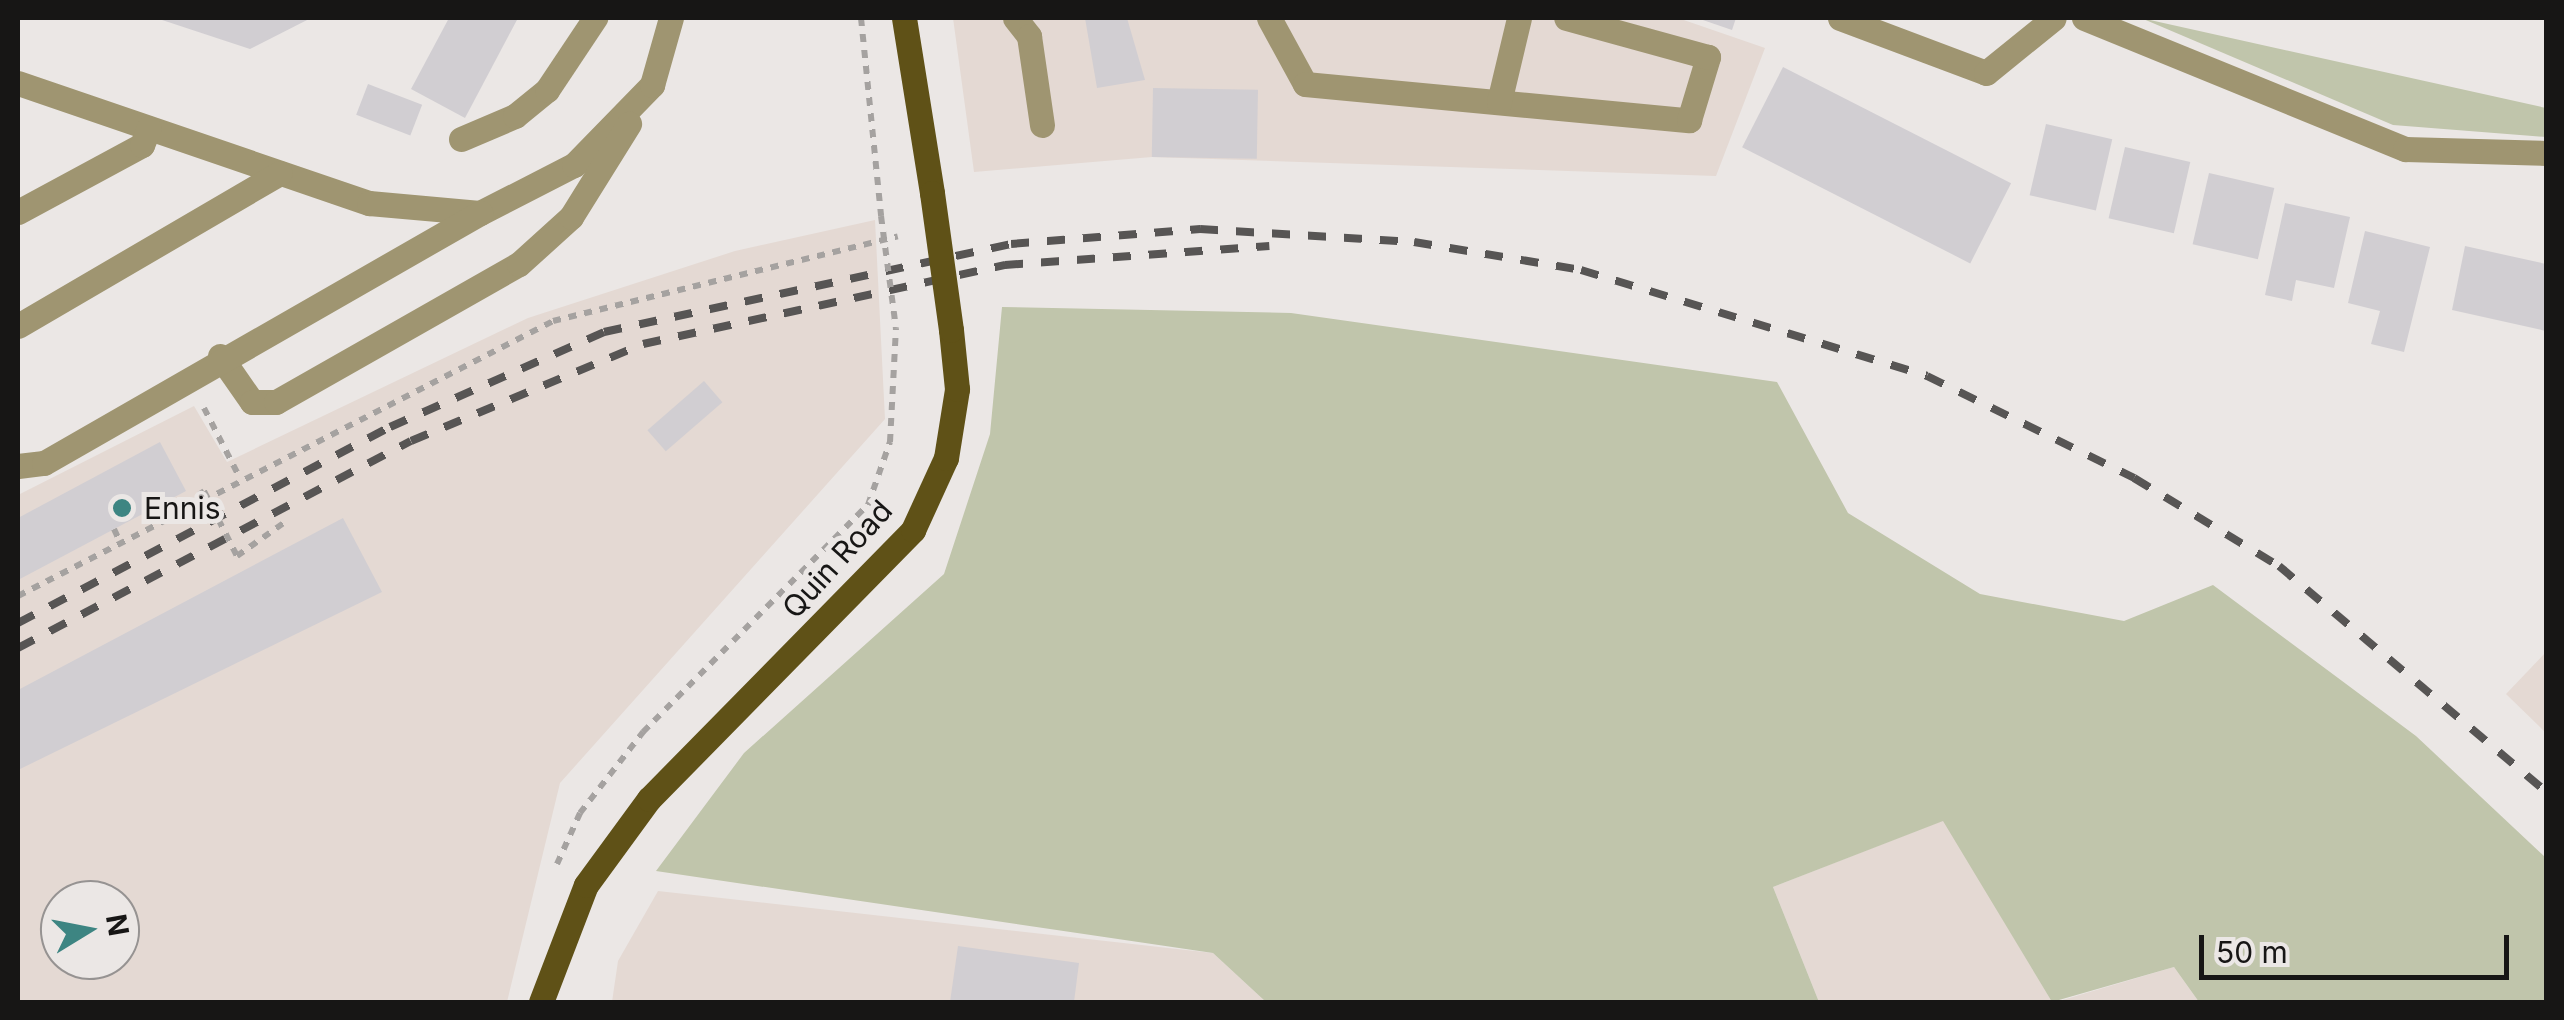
<!DOCTYPE html>
<style>
body{margin:0}
#map{position:relative;width:2564px;height:1020px;overflow:hidden;background:#ebe7e5;font-family:Inter,sans-serif}
div>[style]{position:absolute}
.built>*{inset:0;background:#e4d9d3}
.green>*{inset:0;background:#c0c5ab}
.building>*{inset:0;background:#d1ced2;transform-origin:0 0}
.path>*{height:6px;margin-top:-3px;transform-origin:0;background:repeating-linear-gradient(90deg,#a5a2a0 0 8px,transparent 0 16px)}
.minor>*{height:25px;margin:-12.5px;padding:0 12.5px;transform-origin:12.5px;border-radius:12.5px;background:#9f9571}
.major>*{height:25px;margin:-12.5px;padding:0 12.5px;transform-origin:12.5px;border-radius:12.5px;background:#5f5117}
.rail>*{height:8px;margin-top:-4px;transform-origin:0;background:repeating-linear-gradient(90deg,#575554 0 18px,transparent 0 36px)}
.path-bridge>*{height:6px;margin-top:-3px;transform-origin:0;background:repeating-linear-gradient(90deg,#a5a2a0 0 8px,transparent 0 16px)}
.major-bridge>*{height:25px;margin:-12.5px;padding:0 12.5px;transform-origin:12.5px;border-radius:12.5px;background:#5f5117}
.dots>*{width:28px;height:28px;translate:-50% -50%;box-sizing:border-box;border:5px solid #ebe7e5;border-radius:50%}
span{translate:-50% -50%;white-space:nowrap;text-align:center;line-height:1.15;-webkit-text-stroke:10px #ebe7e5;paint-order:stroke}
.poi-label{font-size:30px;color:#171615}
.left{translate:0 -50%;text-align:left}
.street-label{font-size:30px;color:#171615}
.frame{position:absolute;inset:0;border:20px solid #171615;pointer-events:none}
.north{position:absolute;left:40px;top:880px;width:100px;height:100px;box-sizing:border-box;background:#ebe7e5;border:2px solid #969392;border-radius:50%;rotate:80deg;font-size:28px;font-weight:700;line-height:40px;text-align:center;color:#171615}
.north::after{content:'';display:block;margin:auto;width:35px;height:45px;background:#3d8582;clip-path:polygon(50% 0,100% 100%,50% 72%,0 100%)}
.scale{position:absolute;left:2199px;top:935px;width:310px;height:45px;box-sizing:border-box;border:5px solid #171615;border-top:0;padding-left:12px;font-size:30px;line-height:35px;white-space:nowrap;color:#171615;-webkit-text-stroke:8px #ebe7e5;paint-order:stroke}
</style>
<div id="map">
<div class="built">
<i style="clip-path:polygon(953px 18px,1678px 18px,1765px 48px,1716px 176px,1152px 157px,974px 172px)"></i>
<i style="clip-path:polygon(evenodd,875px 220px,885px 419px,560px 783px,507px 1002px,18px 1002px,18px 495px,194px 406px,227px 462px,528px 318px,735px 251px,875px 220px,60px 900px,120px 900px,120px 960px,60px 960px,60px 900px)"></i>
<i style="clip-path:polygon(2546px 652px,2546px 733px,2506px 694px)"></i>
<i style="clip-path:polygon(1944px 820px,2052px 1002px,1819px 1002px,1773px 887px)"></i>
<i style="clip-path:polygon(658px 891px,1213px 953px,1266px 1002px,612px 1002px,618px 961px)"></i>
<i style="clip-path:polygon(2174px 967px,2199px 1002px,2056px 1002px)"></i>
</div>
<div class="green">
<i style="clip-path:polygon(2141px 18px,2546px 108px,2546px 137px,2393px 125px)"></i>
<i style="clip-path:polygon(1002px 307px,1291px 313px,1777px 382px,1848px 513px,1980px 594px,2124px 621px,2213px 585px,2416px 736px,2546px 858px,2546px 1002px,2199px 1002px,2174px 967px,2052px 1002px,1943px 821px,1773px 887px,1819px 1002px,1266px 1002px,1213px 953px,656px 871px,744px 753px,944px 574px,990px 434px)"></i>
</div>
<div class="building">
<i style="clip-path:polygon(156px 18px,311px 18px,250px 49px)"></i>
<i style="clip-path:polygon(449px 18px,518px 18px,465px 118px,411px 89px)"></i>
<i style="clip-path:polygon(1085px 18px,1127px 18px,1145px 80px,1097px 88px)"></i>
<i style="clip-path:polygon(1697px 18px,1736px 18px,1732px 30px)"></i>
<i style="left:1783px;top:67px;width:256px;height:90px;rotate:27deg"></i>
<i style="left:368px;top:84px;width:58px;height:33px;rotate:21deg"></i>
<i style="left:1153px;top:88px;width:105px;height:69px;rotate:1deg"></i>
<i style="left:2046px;top:124px;width:68px;height:73px;rotate:13deg"></i>
<i style="left:2125px;top:147px;width:67px;height:73px;rotate:13deg"></i>
<i style="left:2209px;top:173px;width:67px;height:73px;rotate:13deg"></i>
<i style="clip-path:polygon(2285px 203px,2350px 217px,2334px 288px,2296px 280px,2292px 301px,2265px 295px)"></i>
<i style="clip-path:polygon(2365px 231px,2430px 247px,2404px 352px,2371px 344px,2380px 311px,2348px 303px)"></i>
<i style="clip-path:polygon(2465px 246px,2546px 264px,2546px 331px,2452px 310px)"></i>
<i style="left:704px;top:381px;width:28px;height:75px;rotate:49deg"></i>
<i style="clip-path:polygon(160px 442px,186px 491px,18px 580px,18px 518px)"></i>
<i style="clip-path:polygon(343px 518px,382px 592px,18px 770px,18px 690px)"></i>
<i style="clip-path:polygon(958px 946px,1079px 963px,1074px 1002px,950px 1002px)"></i>
</div>
<div class="path">
<i style="left:861px;top:18px;width:199px;rotate:84.2deg"></i>
<i style="left:204px;top:408px;width:79px;rotate:62.8deg"></i>
<i style="left:185px;top:504px;width:23px;rotate:-34deg"></i>
<i style="left:114px;top:529px;width:14px;rotate:65deg"></i>
<i style="left:237px;top:556px;width:59px;rotate:-35.3deg"></i>
<i style="left:18px;top:596px;width:602px;rotate:-27.2deg"></i>
<i style="left:553px;top:321px;width:355px;rotate:-13.8deg"></i>
<i style="left:557px;top:864px;width:56px;rotate:-65.7deg"></i>
<i style="left:580px;top:813px;width:103px;rotate:-52.1deg"></i>
<i style="left:643px;top:732px;width:320px;rotate:-45.3deg"></i>
<i style="left:868px;top:505px;width:67px;rotate:-70.8deg"></i>
<i style="left:890px;top:442px;width:114px;rotate:-87deg"></i>
</div>
<div class="minor">
<i style="left:1015px;top:18px;width:23px;rotate:52deg"></i>
<i style="left:1029px;top:36px;width:90px;rotate:81.7deg"></i>
<i style="left:1269px;top:18px;width:75px;rotate:61.4deg"></i>
<i style="left:1305px;top:84px;width:386px;rotate:5.4deg"></i>
<i style="left:1689px;top:120px;width:66px;rotate:-73.2deg"></i>
<i style="left:1708px;top:57px;width:147px;rotate:-164.6deg"></i>
<i style="left:1840px;top:18px;width:156px;rotate:20.6deg"></i>
<i style="left:1986px;top:73px;width:87px;rotate:-39deg"></i>
<i style="left:2084px;top:18px;width:347px;rotate:22.2deg"></i>
<i style="left:2405px;top:149px;width:141px;rotate:1.6deg"></i>
<i style="left:18px;top:83px;width:371px;rotate:18.9deg"></i>
<i style="left:369px;top:203px;width:111px;rotate:5.1deg"></i>
<i style="left:480px;top:213px;width:106px;rotate:-27.1deg"></i>
<i style="left:574px;top:165px;width:112px;rotate:-45.7deg"></i>
<i style="left:652px;top:85px;width:70px;rotate:-74.2deg"></i>
<i style="left:1499px;top:102px;width:86px;rotate:-76.6deg"></i>
<i style="left:461px;top:139px;width:59px;rotate:-23.1deg"></i>
<i style="left:515px;top:116px;width:41px;rotate:-39.1deg"></i>
<i style="left:547px;top:90px;width:87px;rotate:-56.3deg"></i>
<i style="left:18px;top:212px;width:141px;rotate:-28.4deg"></i>
<i style="left:142px;top:145px;width:18px;rotate:-68deg"></i>
<i style="left:18px;top:326px;width:303px;rotate:-30.3deg"></i>
<i style="left:220px;top:356px;width:56px;rotate:55.2deg"></i>
<i style="left:252px;top:402px;width:24px"></i>
<i style="left:276px;top:402px;width:279px;rotate:-29.6deg"></i>
<i style="left:519px;top:264px;width:70px;rotate:-42.1deg"></i>
<i style="left:571px;top:217px;width:110px;rotate:-58.1deg"></i>
<i style="left:18px;top:466px;width:26px;rotate:-7deg"></i>
<i style="left:44px;top:463px;width:503px;rotate:-29.83deg"></i>
</div>
<div class="major">
<i style="left:904px;top:18px;width:177px;rotate:80.9deg"></i>
<i style="left:541px;top:1002px;width:125px;rotate:-69deg"></i>
<i style="left:586px;top:885px;width:107px;rotate:-53.8deg"></i>
<i style="left:649px;top:799px;width:377px;rotate:-45.5deg"></i>
<i style="left:913px;top:530px;width:79px;rotate:-65.4deg"></i>
<i style="left:946px;top:458px;width:70px;rotate:-80.9deg"></i>
<i style="left:957px;top:389px;width:59px;rotate:-95.8deg"></i>
</div>
<div class="rail">
<i style="left:18px;top:623px;width:420px;rotate:-27.8deg"></i>
<i style="left:390px;top:427px;width:234px;rotate:-23.9deg"></i>
<i style="left:604px;top:332px;width:416px;rotate:-12.2deg"></i>
<i style="left:1011px;top:244px;width:190px;rotate:-4.5deg"></i>
<i style="left:1200px;top:229px;width:214px;rotate:3.5deg"></i>
<i style="left:1414px;top:242px;width:169px;rotate:9.5deg"></i>
<i style="left:1581px;top:270px;width:362px;rotate:17deg"></i>
<i style="left:1927px;top:376px;width:231px;rotate:26.2deg"></i>
<i style="left:2134px;top:478px;width:170px;rotate:31.3deg"></i>
<i style="left:2279px;top:566px;width:350px;rotate:40.2deg"></i>
<i style="left:18px;top:648px;width:444px;rotate:-27.8deg"></i>
<i style="left:411px;top:441px;width:251px;rotate:-22.7deg"></i>
<i style="left:643px;top:344px;width:371px;rotate:-12.3deg"></i>
<i style="left:1005px;top:265px;width:265px;rotate:-4.1deg"></i>
</div>
<div class="path-bridge">
<i style="left:881px;top:216px;width:113px;rotate:82.4deg"></i>
<i style="left:204px;top:491px;width:73px;rotate:63.1deg"></i>
</div>
<div class="major-bridge">
<i style="left:932px;top:193px;width:138px;rotate:82.1deg"></i>
</div>
<div class="dots">
<i style="left:122px;top:508px;background:#3d8582"></i>
</div>
<div class="poi-label">
<span class="left" style="left:144px;top:508px">Ennis</span>
</div>
<div class="street-label">
<span style="left:837px;top:559px;rotate:-48deg">Quin Road</span>
</div>
<div class="frame"></div>
<div class="north">N</div>
<div class="scale">50 m</div>
</div>
